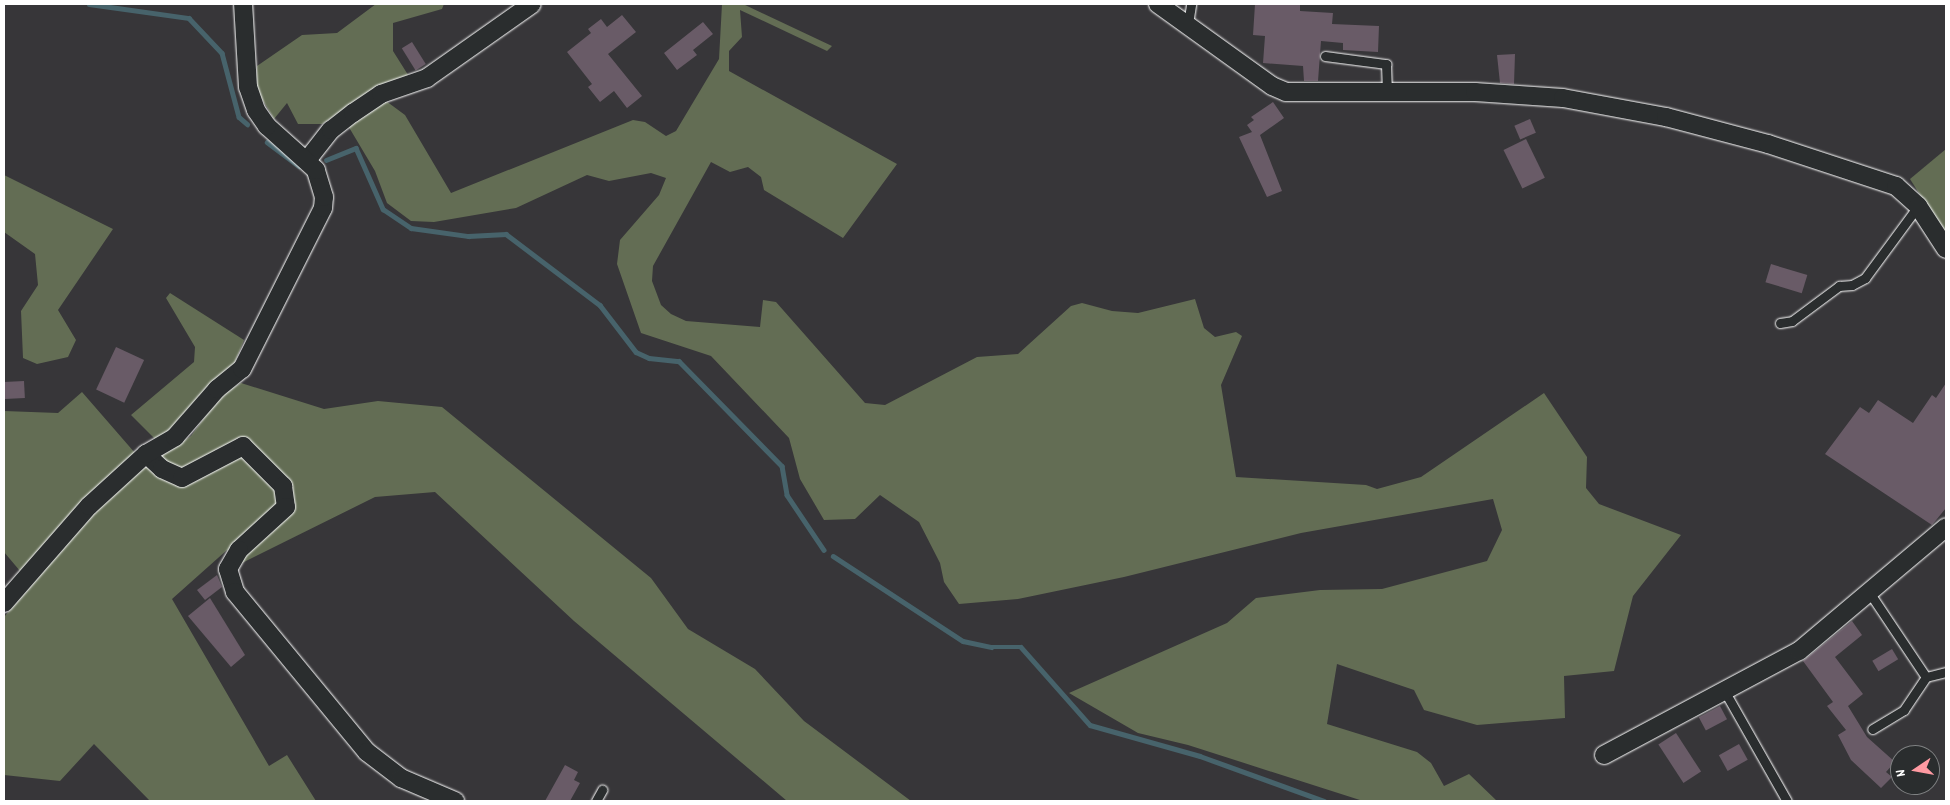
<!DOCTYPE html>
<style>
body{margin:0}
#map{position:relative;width:1950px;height:805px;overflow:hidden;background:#373639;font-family:Dekko,sans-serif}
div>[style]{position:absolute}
.green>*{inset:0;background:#636d54}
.stream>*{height:4.5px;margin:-2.25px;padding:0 2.25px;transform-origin:2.25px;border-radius:2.25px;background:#47636b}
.building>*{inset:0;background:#695b67;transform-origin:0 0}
.roads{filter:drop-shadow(0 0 1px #fff) drop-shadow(0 0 1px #fff)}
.service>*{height:9px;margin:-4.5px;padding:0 4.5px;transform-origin:4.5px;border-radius:4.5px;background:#2a2d2e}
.minor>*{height:18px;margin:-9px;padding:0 9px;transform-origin:9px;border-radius:9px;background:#2a2d2e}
span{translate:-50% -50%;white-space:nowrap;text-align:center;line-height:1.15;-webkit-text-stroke:4px #2a2d2e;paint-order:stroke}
.frame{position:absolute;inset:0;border:5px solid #fff;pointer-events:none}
.north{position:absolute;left:1890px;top:745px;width:50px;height:50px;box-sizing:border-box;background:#2a2d2e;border:1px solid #7f8182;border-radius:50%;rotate:258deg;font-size:14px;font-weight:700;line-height:20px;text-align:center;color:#fff}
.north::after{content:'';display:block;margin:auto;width:18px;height:22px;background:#ff9aa2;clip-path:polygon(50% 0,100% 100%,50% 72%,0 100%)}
</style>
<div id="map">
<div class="green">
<i style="clip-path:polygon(376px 4px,444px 4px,442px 9px,393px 23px,393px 51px,410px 78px,374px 91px,322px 124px,298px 124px,287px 103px,274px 119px,256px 89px,257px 66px,302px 35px,337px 33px)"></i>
<i style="clip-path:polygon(722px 4px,743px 4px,832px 46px,827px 51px,740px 10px,742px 37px,729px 51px,729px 71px,897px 164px,843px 238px,764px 190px,761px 177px,748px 167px,730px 172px,711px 162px,653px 266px,652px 281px,661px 305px,671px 314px,686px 321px,760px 327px,763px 300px,776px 302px,865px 403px,885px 405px,977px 357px,1018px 354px,1071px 306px,1082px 303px,1112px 311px,1138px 313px,1195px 299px,1204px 328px,1215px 337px,1236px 332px,1242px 336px,1221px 385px,1236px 477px,1366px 485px,1377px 489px,1421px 477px,1544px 393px,1587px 457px,1586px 488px,1599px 504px,1681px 535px,1633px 596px,1614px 671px,1564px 676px,1565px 718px,1477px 725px,1424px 710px,1414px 690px,1337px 664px,1327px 724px,1417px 752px,1431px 763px,1444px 786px,1469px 774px,1497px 801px,1363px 801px,1188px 745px,1138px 733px,1069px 693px,1227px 623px,1256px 598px,1320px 590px,1382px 589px,1487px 561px,1502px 530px,1493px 499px,1301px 533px,1124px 577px,1018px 599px,959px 604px,944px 582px,940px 563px,919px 522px,880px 495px,855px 519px,824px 520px,800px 479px,789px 438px,711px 356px,641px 333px,617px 264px,620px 240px,659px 195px,666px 178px,651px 173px,609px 181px,587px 175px,516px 208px,434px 222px,411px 221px,387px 203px,375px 171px,347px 124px,386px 101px,405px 115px,451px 193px,633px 120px,645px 122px,666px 136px,676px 131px,719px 59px)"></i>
<i style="clip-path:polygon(1946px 149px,1946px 236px,1910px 179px)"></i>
<i style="clip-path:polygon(4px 175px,113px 229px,58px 310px,76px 340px,68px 357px,37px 364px,23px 358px,21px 311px,38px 285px,35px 254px,4px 232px)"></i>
<i style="clip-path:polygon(170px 293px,244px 340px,235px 362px,173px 429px,156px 440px,131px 415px,194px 362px,195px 347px,166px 298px)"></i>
<i style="clip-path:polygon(241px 383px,324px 409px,378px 401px,442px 407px,651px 578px,688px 629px,755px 669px,804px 721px,911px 801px,787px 801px,574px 621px,435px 492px,375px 497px,238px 565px,227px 550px,172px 599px,269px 766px,287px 755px,316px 801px,150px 801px,94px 744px,60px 781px,4px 775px,4px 617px,96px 511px,142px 469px,191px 436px,221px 395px)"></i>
<i style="clip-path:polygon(82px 392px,135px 453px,85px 500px,20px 571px,4px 552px,4px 411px,58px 413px)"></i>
</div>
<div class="stream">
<i style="left:89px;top:4px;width:101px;rotate:8deg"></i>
<i style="left:189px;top:18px;width:48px;rotate:46.7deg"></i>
<i style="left:222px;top:53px;width:66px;rotate:75.1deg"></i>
<i style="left:239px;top:117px;width:11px;rotate:41deg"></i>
<i style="left:267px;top:142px;width:40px;rotate:37deg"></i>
<i style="left:326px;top:160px;width:32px;rotate:-22deg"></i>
<i style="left:356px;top:148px;width:67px;rotate:66.1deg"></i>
<i style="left:383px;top:209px;width:34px;rotate:34deg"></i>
<i style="left:411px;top:228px;width:58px;rotate:8deg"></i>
<i style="left:468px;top:236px;width:38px;rotate:-3deg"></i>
<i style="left:506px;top:234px;width:118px;rotate:37.1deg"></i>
<i style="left:600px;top:305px;width:59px;rotate:52.5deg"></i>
<i style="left:636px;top:352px;width:14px;rotate:25deg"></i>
<i style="left:649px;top:358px;width:30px;rotate:6deg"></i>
<i style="left:679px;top:361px;width:147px;rotate:45.6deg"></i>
<i style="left:782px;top:466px;width:29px;rotate:80deg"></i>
<i style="left:787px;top:495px;width:66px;rotate:56.1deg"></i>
<i style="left:833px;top:556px;width:155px;rotate:33.2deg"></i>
<i style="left:963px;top:641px;width:29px;rotate:12deg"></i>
<i style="left:991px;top:647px;width:30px"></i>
<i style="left:1021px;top:647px;width:104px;rotate:48.5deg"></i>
<i style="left:1090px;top:725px;width:114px;rotate:15.7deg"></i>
<i style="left:1200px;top:756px;width:132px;rotate:19.9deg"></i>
</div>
<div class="building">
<i style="clip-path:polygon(1255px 4px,1300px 4px,1300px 11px,1333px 13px,1332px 24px,1379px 26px,1378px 52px,1343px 50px,1343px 43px,1321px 41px,1318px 81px,1304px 81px,1303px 66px,1263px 63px,1265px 36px,1253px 35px)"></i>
<i style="clip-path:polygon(622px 15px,636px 32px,608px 54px,642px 96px,627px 108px,614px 91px,600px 102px,588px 87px,592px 84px,567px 52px,591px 33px,588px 29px,601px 19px,607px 27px)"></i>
<i style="clip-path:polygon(703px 22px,713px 34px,693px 50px,697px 55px,677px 70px,664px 53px)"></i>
<i style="left:412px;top:42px;width:26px;height:12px;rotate:58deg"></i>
<i style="clip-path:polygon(1515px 54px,1514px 84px,1500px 83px,1497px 55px)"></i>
<i style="clip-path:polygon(1273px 102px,1284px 118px,1260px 135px,1282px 191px,1267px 197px,1239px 137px,1252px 132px,1247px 125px,1254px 120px,1251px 117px)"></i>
<i style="left:1530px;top:119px;width:15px;height:17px;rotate:67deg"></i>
<i style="left:1526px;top:139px;width:43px;height:25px;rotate:64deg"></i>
<i style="left:1771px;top:264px;width:38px;height:19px;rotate:17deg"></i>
<i style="left:116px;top:347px;width:31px;height:47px;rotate:25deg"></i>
<i style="left:24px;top:381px;width:17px;height:20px;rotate:87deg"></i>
<i style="clip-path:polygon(1946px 383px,1946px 508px,1932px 525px,1825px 454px,1860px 407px,1869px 413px,1878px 400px,1913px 423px,1932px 395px,1936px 398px)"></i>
<i style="clip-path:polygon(217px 575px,222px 587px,205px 600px,197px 590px)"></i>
<i style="clip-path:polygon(210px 598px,245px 655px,231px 667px,188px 616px)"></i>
<i style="clip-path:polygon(1852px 621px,1862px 635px,1835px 657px,1863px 694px,1848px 706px,1867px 737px,1895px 762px,1886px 772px,1892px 777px,1881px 788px,1851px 760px,1838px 735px,1846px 730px,1827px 706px,1833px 702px,1803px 661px)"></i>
<i style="left:1892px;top:649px;width:12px;height:23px;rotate:59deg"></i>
<i style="left:1720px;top:706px;width:15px;height:24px;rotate:62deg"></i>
<i style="left:1676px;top:733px;width:46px;height:21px;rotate:57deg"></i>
<i style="left:1739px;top:744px;width:18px;height:23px;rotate:61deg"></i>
<i style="clip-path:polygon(565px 765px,578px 772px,574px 780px,580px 783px,570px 801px,545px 801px)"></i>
</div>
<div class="roads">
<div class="service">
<i style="left:1188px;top:24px;width:20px;rotate:-81deg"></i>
<i style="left:1325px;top:56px;width:62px;rotate:7.5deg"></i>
<i style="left:1386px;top:64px;width:26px;rotate:88deg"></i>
<i style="left:1780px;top:323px;width:12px;rotate:-9deg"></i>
<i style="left:1792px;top:321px;width:59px;rotate:-36.7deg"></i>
<i style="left:1839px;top:286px;width:13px;rotate:-4deg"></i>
<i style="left:1852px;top:285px;width:15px;rotate:-28deg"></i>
<i style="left:1865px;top:278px;width:89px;rotate:-53.6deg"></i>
<i style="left:1869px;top:592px;width:102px;rotate:56.2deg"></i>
<i style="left:1926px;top:677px;width:40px;rotate:124deg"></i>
<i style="left:1904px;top:710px;width:37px;rotate:149deg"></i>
<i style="left:1926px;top:677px;width:21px;rotate:-14deg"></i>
<i style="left:1725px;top:692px;width:125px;rotate:60.4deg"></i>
<i style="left:596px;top:801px;width:13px;rotate:-61deg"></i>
</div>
<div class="minor">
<i style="left:1158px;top:4px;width:140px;rotate:35.7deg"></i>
<i style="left:1272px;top:86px;width:15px;rotate:23deg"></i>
<i style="left:1286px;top:92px;width:189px"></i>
<i style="left:1475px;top:92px;width:88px;rotate:3.9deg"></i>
<i style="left:1563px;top:98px;width:105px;rotate:10.5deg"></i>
<i style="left:1666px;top:117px;width:106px;rotate:14.8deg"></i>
<i style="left:1768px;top:144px;width:135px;rotate:18.2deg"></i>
<i style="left:1896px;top:186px;width:30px;rotate:42deg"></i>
<i style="left:1918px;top:206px;width:51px;rotate:56.9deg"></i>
<i style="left:308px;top:159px;width:37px;rotate:-52deg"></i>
<i style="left:331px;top:130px;width:28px;rotate:-38deg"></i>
<i style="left:353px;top:113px;width:34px;rotate:-34deg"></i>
<i style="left:381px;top:94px;width:49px;rotate:-19.2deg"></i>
<i style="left:427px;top:78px;width:128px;rotate:-35.2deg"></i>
<i style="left:146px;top:454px;width:22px;rotate:43deg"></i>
<i style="left:162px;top:469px;width:22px;rotate:24deg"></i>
<i style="left:182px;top:478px;width:69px;rotate:-27.7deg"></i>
<i style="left:243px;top:446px;width:57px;rotate:45deg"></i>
<i style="left:283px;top:486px;width:21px;rotate:82deg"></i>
<i style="left:286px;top:507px;width:64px;rotate:137.5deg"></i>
<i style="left:239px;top:550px;width:22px;rotate:120deg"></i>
<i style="left:228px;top:569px;width:24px;rotate:73deg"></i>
<i style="left:235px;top:592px;width:207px;rotate:50.5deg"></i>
<i style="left:367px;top:752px;width:43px;rotate:37.4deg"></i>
<i style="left:401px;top:778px;width:59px;rotate:23.1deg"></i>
<i style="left:4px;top:603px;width:129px;rotate:-48.8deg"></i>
<i style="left:89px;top:506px;width:77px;rotate:-42.4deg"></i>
<i style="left:146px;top:454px;width:34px;rotate:-30deg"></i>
<i style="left:175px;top:437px;width:64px;rotate:-48.8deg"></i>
<i style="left:217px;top:389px;width:32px;rotate:-39deg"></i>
<i style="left:242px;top:369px;width:180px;rotate:-63.3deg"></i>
<i style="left:323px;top:208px;width:11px;rotate:-85deg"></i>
<i style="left:324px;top:197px;width:28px;rotate:-107deg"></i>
<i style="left:316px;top:170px;width:66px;rotate:-138.1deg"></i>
<i style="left:267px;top:126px;width:19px;rotate:-125deg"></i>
<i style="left:256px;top:110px;width:24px;rotate:-109deg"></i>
<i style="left:248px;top:87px;width:83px;rotate:-93.4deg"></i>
<i style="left:1604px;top:755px;width:221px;rotate:-28.1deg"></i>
<i style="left:1799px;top:651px;width:192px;rotate:-40.1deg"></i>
</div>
</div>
<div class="frame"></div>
<div class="north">N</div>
</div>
